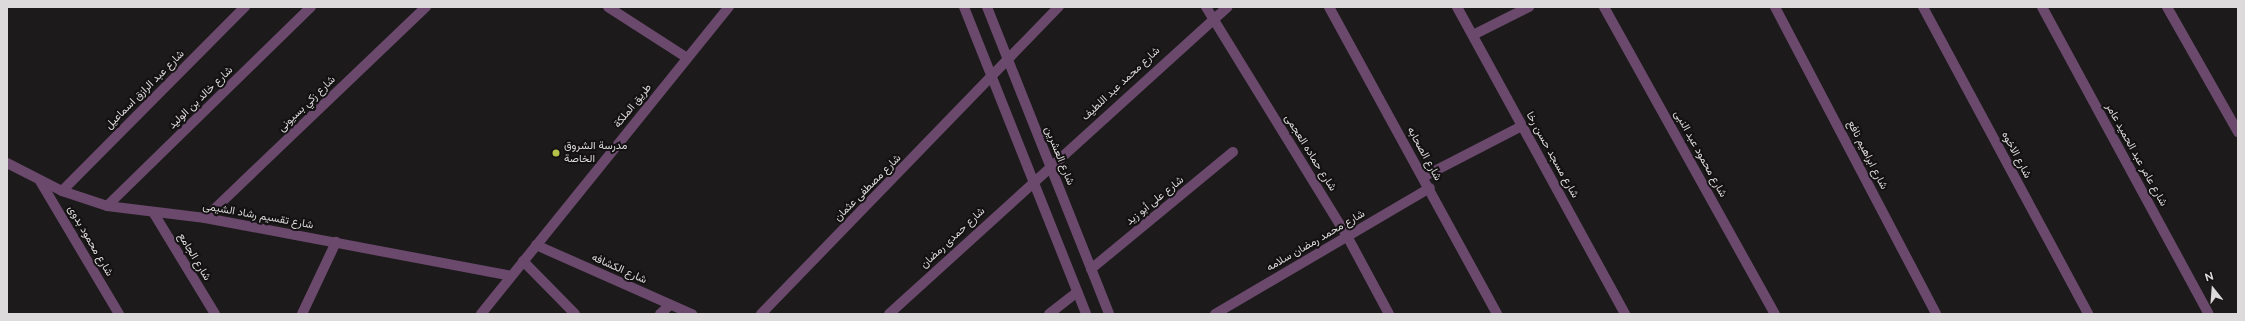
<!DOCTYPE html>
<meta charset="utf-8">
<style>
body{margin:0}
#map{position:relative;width:2245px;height:321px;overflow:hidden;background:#1d1a1b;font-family:Raleway,Vazirmatn,sans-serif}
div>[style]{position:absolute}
.minor>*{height:10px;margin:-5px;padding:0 5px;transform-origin:5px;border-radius:5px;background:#6a496d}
.dots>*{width:11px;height:11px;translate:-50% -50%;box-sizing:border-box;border:2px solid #141112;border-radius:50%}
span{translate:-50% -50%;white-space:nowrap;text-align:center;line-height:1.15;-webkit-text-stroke:4px #141112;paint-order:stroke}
.street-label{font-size:11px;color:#dcdadb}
.poi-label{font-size:11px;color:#dcdadb}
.left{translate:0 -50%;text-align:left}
.frame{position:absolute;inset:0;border:8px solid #dcdadb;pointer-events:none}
.north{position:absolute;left:2193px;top:269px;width:40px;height:40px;-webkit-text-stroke:3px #141112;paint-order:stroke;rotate:343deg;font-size:11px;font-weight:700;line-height:16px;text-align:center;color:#dcdadb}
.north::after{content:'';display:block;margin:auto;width:14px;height:18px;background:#dcdadb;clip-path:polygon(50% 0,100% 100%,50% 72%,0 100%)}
</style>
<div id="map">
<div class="minor">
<i style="left:608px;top:7px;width:94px;rotate:32.8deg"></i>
<i style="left:964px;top:7px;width:330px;rotate:68.3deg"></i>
<i style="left:987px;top:7px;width:330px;rotate:68.3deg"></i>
<i style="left:1206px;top:7px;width:269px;rotate:58.4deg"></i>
<i style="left:1347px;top:236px;width:89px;rotate:61.7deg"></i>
<i style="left:1329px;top:7px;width:350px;rotate:61.3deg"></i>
<i style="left:1457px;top:7px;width:350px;rotate:61.3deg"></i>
<i style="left:1604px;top:7px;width:351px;rotate:60.9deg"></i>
<i style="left:1775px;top:7px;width:347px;rotate:62.3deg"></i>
<i style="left:1923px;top:7px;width:349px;rotate:61.7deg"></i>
<i style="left:2042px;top:7px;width:349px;rotate:61.5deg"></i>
<i style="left:2167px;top:7px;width:144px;rotate:60.4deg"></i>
<i style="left:1473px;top:35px;width:63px;rotate:-26.6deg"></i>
<i style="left:7px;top:163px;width:62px;rotate:27deg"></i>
<i style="left:62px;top:191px;width:47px;rotate:18.4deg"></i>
<i style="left:107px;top:206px;width:99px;rotate:7deg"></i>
<i style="left:205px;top:218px;width:312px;rotate:10.7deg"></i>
<i style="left:1423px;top:177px;width:111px;rotate:-27.3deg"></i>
<i style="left:40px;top:181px;width:155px;rotate:59.3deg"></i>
<i style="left:62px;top:191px;width:260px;rotate:-45.2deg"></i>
<i style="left:107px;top:206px;width:285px;rotate:-44.3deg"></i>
<i style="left:153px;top:212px;width:119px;rotate:58.7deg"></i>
<i style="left:205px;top:218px;width:306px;rotate:-43.7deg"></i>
<i style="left:536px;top:245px;width:171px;rotate:23.9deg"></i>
<i style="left:523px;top:261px;width:74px;rotate:45.5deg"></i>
<i style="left:1091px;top:269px;width:184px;rotate:-39.5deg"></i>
<i style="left:302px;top:314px;width:80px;rotate:-64.7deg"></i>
<i style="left:481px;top:314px;width:395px;rotate:-51.1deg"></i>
<i style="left:660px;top:314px;width:13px;rotate:-42deg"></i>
<i style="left:761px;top:314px;width:428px;rotate:-45.9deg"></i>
<i style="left:889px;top:314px;width:457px;rotate:-42.2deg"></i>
<i style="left:1049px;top:314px;width:36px;rotate:-38deg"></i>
<i style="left:1215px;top:314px;width:249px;rotate:-30.4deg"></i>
</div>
<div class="dots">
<i style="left:556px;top:153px;background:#b5c24a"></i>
</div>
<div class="street-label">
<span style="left:1121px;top:84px;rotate:-43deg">شارع محمد عبد اللطيف</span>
<span style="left:145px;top:90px;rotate:-45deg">شارع عبد الرازق اسماعيل</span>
<span style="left:201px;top:98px;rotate:-44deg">شارع خالد بن الوليد</span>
<span style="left:307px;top:104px;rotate:-44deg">شارع زكي بسيونى</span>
<span style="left:633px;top:106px;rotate:-51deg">طريق الملكة</span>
<span style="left:1310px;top:153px;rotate:58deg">شارع حماده العجمى</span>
<span style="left:1424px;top:154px;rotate:61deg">شارع الصحابه</span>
<span style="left:1700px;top:154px;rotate:61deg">شارع محمود عبد النبى</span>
<span style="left:1552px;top:155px;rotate:61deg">شارع مسجد حسن رخا</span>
<span style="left:1867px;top:155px;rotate:63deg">شارع ابراهيم نافع</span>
<span style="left:2016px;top:155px;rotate:62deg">شارع الاخوه</span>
<span style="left:2136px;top:155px;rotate:61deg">شارع عامر عبد الحميد عامر</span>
<span style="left:1059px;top:156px;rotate:68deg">شارع العشرين</span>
<span style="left:868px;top:188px;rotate:-45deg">شارع مصطفى عثمان</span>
<span style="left:1155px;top:201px;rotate:-39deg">شارع على أبو زيد</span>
<span style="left:258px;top:216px;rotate:10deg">شارع تقسيم رشاد الشيمى</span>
<span style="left:953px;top:238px;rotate:-43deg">شارع حمدى رمضان</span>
<span style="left:90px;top:241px;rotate:60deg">شارع محمود بدوى</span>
<span style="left:1316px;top:241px;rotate:-30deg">شارع محمد رمضان سلامه</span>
<span style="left:194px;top:257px;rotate:59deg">شارع الجامع</span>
<span style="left:619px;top:269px;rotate:24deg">شارع الكشافه</span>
</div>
<div class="poi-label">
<span class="left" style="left:564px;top:153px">مدرسة الشروق<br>الخاصة</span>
</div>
<div class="frame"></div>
<div class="north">N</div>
</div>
